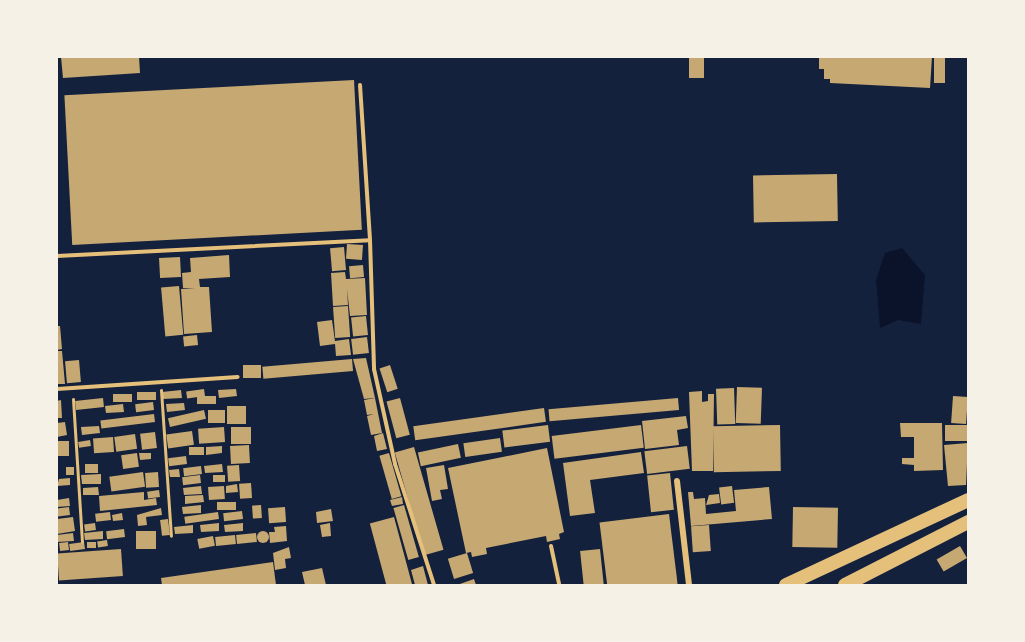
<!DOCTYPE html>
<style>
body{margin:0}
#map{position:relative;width:1025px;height:642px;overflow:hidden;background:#14213d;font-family:"Nunito Sans",sans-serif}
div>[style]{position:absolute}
.water>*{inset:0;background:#0b132b}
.building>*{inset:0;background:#c6a872;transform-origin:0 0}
.round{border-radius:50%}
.path>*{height:3px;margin:-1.5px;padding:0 1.5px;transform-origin:1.5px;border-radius:1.5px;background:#e5c07b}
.service>*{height:4px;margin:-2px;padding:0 2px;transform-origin:2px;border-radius:2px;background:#e5c07b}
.minor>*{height:6px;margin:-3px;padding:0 3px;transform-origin:3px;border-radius:3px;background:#e5c07b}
.trunk>*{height:14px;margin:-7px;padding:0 7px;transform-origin:7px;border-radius:7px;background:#e5c07b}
span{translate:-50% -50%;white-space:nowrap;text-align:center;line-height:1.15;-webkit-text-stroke:4.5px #f6f1e7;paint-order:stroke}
.frame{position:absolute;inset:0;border:58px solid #f6f1e7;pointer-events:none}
</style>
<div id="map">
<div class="water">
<i style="clip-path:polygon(902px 248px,925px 275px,921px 324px,898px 320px,880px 328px,876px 280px,885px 253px)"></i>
</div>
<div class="building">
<i style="clip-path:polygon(61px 57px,139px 57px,140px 73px,63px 78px)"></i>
<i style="left:689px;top:57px;width:15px;height:21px"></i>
<i style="clip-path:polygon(819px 57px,932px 57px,930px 88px,830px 83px,830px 79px,824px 79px,824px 69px,819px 69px)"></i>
<i style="left:934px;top:57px;width:11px;height:26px"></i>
<i style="left:354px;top:80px;width:150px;height:290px;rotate:87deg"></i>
<i style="left:837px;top:174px;width:47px;height:84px;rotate:89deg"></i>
<i style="left:363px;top:245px;width:15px;height:16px;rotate:94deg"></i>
<i style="left:344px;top:247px;width:23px;height:14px;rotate:85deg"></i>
<i style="clip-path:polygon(229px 255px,230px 277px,199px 279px,200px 287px,209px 287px,212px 332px,184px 334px,181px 289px,195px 288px,183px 288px,182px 273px,191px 272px,190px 258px)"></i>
<i style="left:180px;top:257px;width:20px;height:21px;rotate:87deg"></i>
<i style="left:363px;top:265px;width:12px;height:14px;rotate:85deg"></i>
<i style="clip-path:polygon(345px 272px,346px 279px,365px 278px,367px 315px,350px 316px,347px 289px,348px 305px,333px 306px,331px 273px)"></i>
<i style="left:179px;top:286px;width:49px;height:18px;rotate:85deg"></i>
<i style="left:348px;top:306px;width:31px;height:15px;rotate:86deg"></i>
<i style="left:366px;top:316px;width:19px;height:15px;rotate:84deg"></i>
<i style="clip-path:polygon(332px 320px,335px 341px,349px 339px,351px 355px,336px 356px,335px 344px,320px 346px,317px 322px)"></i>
<i style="clip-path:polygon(57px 326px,60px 326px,62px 349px,57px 350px)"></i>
<i style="left:197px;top:335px;width:10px;height:14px;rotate:84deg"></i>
<i style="left:367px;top:337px;width:16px;height:16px;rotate:83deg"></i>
<i style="clip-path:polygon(57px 351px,62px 351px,65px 384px,57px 384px)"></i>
<i style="clip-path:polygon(366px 358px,375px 398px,364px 399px,353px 359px)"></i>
<i style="left:352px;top:359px;width:12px;height:90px;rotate:85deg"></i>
<i style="left:79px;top:360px;width:22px;height:14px;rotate:85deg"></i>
<i style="left:261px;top:365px;width:13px;height:18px;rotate:90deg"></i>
<i style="left:390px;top:365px;width:25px;height:11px;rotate:72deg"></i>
<i style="left:737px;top:387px;width:25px;height:36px;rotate:2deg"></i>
<i style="left:734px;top:388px;width:36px;height:18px;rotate:88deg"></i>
<i style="left:204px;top:389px;width:7px;height:18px;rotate:82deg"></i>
<i style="clip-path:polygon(236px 389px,237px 396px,219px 398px,218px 390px)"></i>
<i style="clip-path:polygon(181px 390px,182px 398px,163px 399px,162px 392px)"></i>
<i style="clip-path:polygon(702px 391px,702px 402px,708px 401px,708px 394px,714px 394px,713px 471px,692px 471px,689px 392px)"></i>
<i style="left:156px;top:392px;width:8px;height:19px;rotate:90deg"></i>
<i style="left:132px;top:394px;width:8px;height:19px;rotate:90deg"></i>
<i style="left:216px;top:396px;width:8px;height:19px;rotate:90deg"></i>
<i style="left:953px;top:396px;width:15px;height:27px;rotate:4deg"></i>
<i style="left:103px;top:398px;width:9px;height:28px;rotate:84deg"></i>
<i style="clip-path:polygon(375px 398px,382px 433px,371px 435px,367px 416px,374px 414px,367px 415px,364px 400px)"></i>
<i style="left:400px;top:398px;width:38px;height:14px;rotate:75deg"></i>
<i style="left:678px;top:398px;width:12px;height:130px;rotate:85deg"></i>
<i style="clip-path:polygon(61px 400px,62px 418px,57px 418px,57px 401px)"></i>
<i style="left:153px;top:402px;width:8px;height:18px;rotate:83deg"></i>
<i style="clip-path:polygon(184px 403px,185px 410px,167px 412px,166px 404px)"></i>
<i style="clip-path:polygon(123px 404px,124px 412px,106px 413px,105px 406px)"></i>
<i style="left:227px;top:406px;width:19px;height:18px"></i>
<i style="left:544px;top:408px;width:14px;height:132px;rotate:82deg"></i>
<i style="left:204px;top:410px;width:9px;height:37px;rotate:77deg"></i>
<i style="left:225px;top:410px;width:13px;height:17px;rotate:90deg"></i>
<i style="left:154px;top:414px;width:8px;height:54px;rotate:83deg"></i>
<i style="clip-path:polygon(686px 416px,688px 428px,677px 430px,679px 445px,645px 449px,642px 421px)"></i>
<i style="clip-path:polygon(65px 422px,67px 435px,57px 437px,57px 423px)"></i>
<i style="clip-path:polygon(900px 423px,942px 423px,943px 470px,914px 471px,914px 465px,902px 464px,902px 458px,914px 458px,914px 437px,901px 437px)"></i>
<i style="left:548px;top:425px;width:17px;height:46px;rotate:83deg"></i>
<i style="left:641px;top:425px;width:23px;height:90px;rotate:83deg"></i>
<i style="left:780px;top:425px;width:46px;height:67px;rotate:89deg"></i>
<i style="left:968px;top:425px;width:16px;height:23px;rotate:90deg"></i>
<i style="clip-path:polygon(99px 426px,100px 433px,82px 435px,81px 427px)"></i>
<i style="left:224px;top:427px;width:15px;height:26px;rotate:86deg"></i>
<i style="left:231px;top:427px;width:20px;height:17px"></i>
<i style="left:192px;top:431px;width:14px;height:26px;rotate:82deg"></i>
<i style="left:155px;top:432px;width:16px;height:15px;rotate:83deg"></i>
<i style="clip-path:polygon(383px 433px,387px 449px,377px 451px,374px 436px)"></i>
<i style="left:135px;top:434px;width:15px;height:21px;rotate:82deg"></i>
<i style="left:113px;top:437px;width:15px;height:20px;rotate:86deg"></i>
<i style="left:500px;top:438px;width:14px;height:37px;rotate:82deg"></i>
<i style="left:90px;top:440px;width:6px;height:12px;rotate:81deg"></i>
<i style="left:58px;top:441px;width:11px;height:15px"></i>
<i style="clip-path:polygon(968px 443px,966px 485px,948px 486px,944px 445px)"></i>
<i style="left:458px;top:444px;width:14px;height:41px;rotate:78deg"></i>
<i style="left:249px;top:445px;width:18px;height:19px;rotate:87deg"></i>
<i style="clip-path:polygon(222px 446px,222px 453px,206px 455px,206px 447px)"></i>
<i style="left:687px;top:446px;width:23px;height:43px;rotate:83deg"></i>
<i style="left:204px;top:447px;width:8px;height:15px;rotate:90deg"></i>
<i style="left:414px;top:447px;width:107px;height:20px;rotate:74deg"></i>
<i style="clip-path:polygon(547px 448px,564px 532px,559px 534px,560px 539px,547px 542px,546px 536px,486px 548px,487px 554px,472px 557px,471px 552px,466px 553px,448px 468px)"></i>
<i style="clip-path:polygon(641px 452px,644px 473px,590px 480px,595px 513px,570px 516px,563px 463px)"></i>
<i style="left:137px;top:453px;width:14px;height:16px;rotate:82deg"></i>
<i style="clip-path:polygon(139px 453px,151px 453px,151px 459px,140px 460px)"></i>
<i style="left:389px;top:453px;width:45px;height:10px;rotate:74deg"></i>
<i style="left:186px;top:456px;width:8px;height:18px;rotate:83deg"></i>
<i style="left:98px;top:464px;width:9px;height:13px;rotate:90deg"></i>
<i style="clip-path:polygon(222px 464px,223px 472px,205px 473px,204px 466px)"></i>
<i style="left:239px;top:465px;width:16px;height:12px;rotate:86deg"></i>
<i style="clip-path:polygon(444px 465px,448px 489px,440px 490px,442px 499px,432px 501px,426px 468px)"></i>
<i style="left:201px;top:466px;width:8px;height:18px;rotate:83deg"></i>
<i style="left:74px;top:467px;width:8px;height:8px;rotate:90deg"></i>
<i style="clip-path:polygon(179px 469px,180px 477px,170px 477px,169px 470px)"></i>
<i style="left:143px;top:472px;width:15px;height:34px;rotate:82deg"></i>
<i style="left:158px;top:472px;width:15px;height:13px;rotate:86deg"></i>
<i style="left:670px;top:473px;width:37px;height:23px;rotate:84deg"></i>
<i style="clip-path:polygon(101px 474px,101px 484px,82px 484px,81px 475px)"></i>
<i style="left:200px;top:475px;width:8px;height:18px;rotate:83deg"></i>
<i style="left:213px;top:475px;width:12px;height:7px"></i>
<i style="clip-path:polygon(70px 478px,70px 485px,57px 486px,59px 479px)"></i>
<i style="left:251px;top:483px;width:15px;height:12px;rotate:86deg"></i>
<i style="clip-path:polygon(237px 484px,238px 492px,226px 493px,226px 486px)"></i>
<i style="clip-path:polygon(201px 486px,202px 494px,184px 495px,183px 488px)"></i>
<i style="left:224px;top:486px;width:13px;height:16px;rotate:86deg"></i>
<i style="left:732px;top:486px;width:17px;height:13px;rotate:83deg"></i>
<i style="clip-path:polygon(98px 487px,99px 495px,83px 495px,83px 488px)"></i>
<i style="clip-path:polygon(769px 487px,772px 519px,691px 526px,688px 492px,693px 492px,694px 499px,705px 498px,706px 514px,736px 511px,734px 490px)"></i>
<i style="left:159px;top:490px;width:7px;height:12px;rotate:82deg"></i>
<i style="clip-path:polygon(144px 492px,144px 500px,156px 498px,157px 505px,100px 511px,99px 496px)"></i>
<i style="clip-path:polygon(719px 494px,720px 503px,706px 505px,709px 495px)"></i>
<i style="clip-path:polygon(203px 495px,204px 502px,185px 504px,185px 496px)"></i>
<i style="clip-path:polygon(402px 497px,403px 504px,392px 506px,390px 500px)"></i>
<i style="clip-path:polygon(69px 498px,70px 506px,57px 507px,57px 500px)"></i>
<i style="left:236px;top:502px;width:8px;height:19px;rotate:90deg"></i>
<i style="clip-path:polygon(201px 505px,201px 513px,183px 514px,182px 507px)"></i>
<i style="left:261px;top:505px;width:13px;height:9px;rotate:86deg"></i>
<i style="left:404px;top:505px;width:54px;height:11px;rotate:74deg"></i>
<i style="left:69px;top:507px;width:8px;height:12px;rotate:83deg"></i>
<i style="left:285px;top:507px;width:15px;height:17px;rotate:86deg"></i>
<i style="left:793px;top:507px;width:45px;height:40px;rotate:1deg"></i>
<i style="clip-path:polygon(161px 508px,162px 515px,146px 517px,147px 525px,138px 526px,137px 515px)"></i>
<i style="clip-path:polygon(331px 509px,333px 521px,317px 523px,316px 512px)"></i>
<i style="left:242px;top:511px;width:8px;height:19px;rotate:83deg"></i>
<i style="left:110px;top:512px;width:8px;height:15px;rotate:83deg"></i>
<i style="left:218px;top:512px;width:7px;height:34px;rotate:82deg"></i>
<i style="clip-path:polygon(122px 513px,123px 520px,113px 521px,112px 515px)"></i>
<i style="left:669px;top:514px;width:72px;height:70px;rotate:83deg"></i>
<i style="clip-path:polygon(73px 517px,75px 531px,57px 534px,57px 519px)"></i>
<i style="left:394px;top:517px;width:70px;height:25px;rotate:75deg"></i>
<i style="left:168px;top:519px;width:16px;height:8px;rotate:83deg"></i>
<i style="left:95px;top:523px;width:7px;height:11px;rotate:82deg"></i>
<i style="clip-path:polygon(219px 523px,219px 531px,201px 532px,200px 525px)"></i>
<i style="clip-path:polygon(243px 523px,243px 531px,225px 532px,224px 525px)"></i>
<i style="clip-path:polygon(330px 523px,331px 536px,322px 537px,320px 525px)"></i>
<i style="clip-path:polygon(193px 525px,193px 533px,175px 534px,174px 527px)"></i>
<i style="left:709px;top:525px;width:26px;height:18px;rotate:86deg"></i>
<i style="clip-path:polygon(286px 526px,287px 541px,270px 543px,269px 532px,275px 532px,274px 527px)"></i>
<i style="left:124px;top:529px;width:8px;height:18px;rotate:83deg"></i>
<i class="round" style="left:257px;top:531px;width:12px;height:12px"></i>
<i style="clip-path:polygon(103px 531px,103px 539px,85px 540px,84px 533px)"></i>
<i style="left:136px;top:531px;width:20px;height:18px"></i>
<i style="clip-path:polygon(73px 533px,74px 541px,57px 542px,57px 535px)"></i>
<i style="left:256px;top:533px;width:9px;height:20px;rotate:84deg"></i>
<i style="left:235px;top:535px;width:9px;height:20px;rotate:84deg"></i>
<i style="left:213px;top:536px;width:10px;height:16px;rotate:79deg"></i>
<i style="left:107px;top:540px;width:6px;height:10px;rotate:81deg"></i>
<i style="left:68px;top:542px;width:8px;height:9px;rotate:83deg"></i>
<i style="left:84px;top:542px;width:7px;height:15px;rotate:82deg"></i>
<i style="left:87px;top:542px;width:9px;height:6px"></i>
<i style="left:960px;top:546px;width:14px;height:27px;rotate:60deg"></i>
<i style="clip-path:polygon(289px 547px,291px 558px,285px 559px,286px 568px,275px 570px,273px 553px)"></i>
<i style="left:121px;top:549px;width:27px;height:64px;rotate:86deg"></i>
<i style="left:600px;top:549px;width:36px;height:20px;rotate:84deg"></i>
<i style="left:467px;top:553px;width:21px;height:20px;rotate:73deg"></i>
<i style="clip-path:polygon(273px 562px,276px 585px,162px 585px,161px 578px)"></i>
<i style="clip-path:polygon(423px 566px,428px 585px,415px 585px,411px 570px)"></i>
<i style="clip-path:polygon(322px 568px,326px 585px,305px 585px,302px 572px)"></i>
<i style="clip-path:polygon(474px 579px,476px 585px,457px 585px)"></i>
</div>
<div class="path">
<i style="left:161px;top:390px;width:146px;rotate:86.1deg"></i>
<i style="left:73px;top:399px;width:143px;rotate:86.4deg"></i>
</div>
<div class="service">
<i style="left:360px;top:85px;width:155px;rotate:86.3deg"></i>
<i style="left:57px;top:256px;width:313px;rotate:-2.9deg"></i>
<i style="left:370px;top:240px;width:129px;rotate:88.2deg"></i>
<i style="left:374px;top:369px;width:97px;rotate:77.5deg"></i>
<i style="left:395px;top:464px;width:127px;rotate:72.1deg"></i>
<i style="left:57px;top:389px;width:181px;rotate:-3.8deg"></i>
<i style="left:551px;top:546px;width:40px;rotate:78deg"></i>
</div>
<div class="minor">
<i style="left:677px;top:481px;width:105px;rotate:83.4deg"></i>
</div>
<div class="trunk">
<i style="left:786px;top:585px;width:201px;rotate:-25deg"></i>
<i style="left:845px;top:585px;width:138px;rotate:-27.1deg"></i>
</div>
<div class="frame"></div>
</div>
